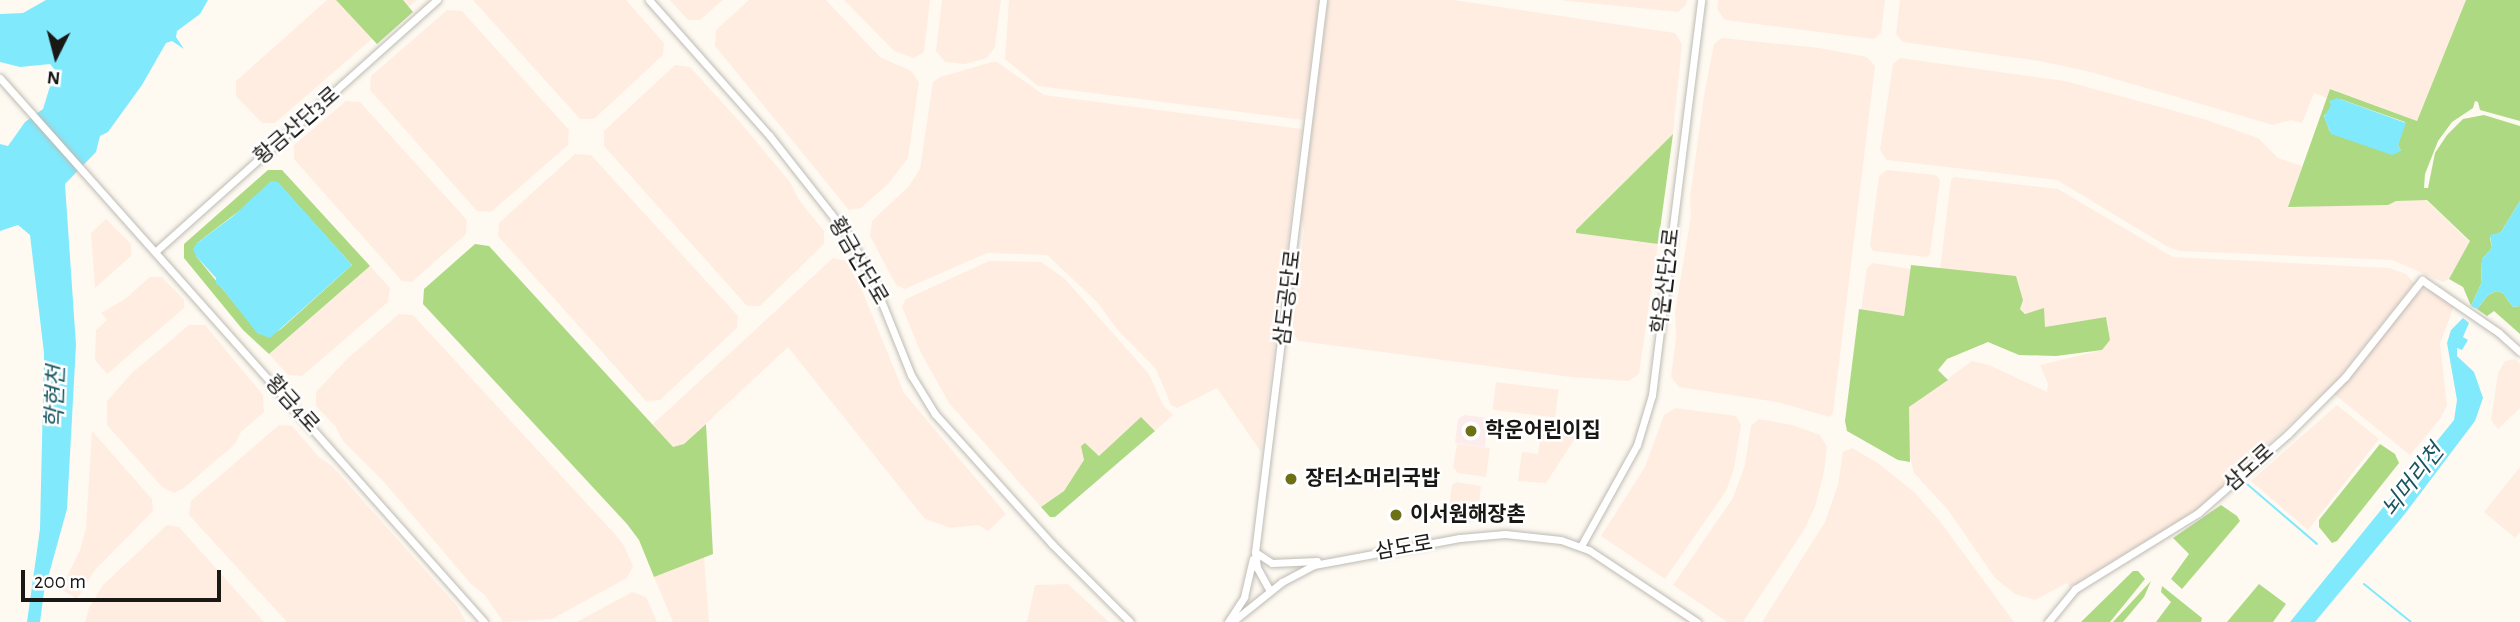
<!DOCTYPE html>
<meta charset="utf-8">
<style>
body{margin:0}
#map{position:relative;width:2520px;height:622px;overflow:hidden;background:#fefaf2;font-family:"Alegreya Sans","Noto Sans KR",sans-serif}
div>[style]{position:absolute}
.industrial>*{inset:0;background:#ffede2;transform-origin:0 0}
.education>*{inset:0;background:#fdecec}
.green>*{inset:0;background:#acd982}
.water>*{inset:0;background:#81e9fc}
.stream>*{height:2px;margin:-1px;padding:0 1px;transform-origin:1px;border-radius:1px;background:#81e9fc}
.roads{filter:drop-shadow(0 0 2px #bebbb3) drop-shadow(0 0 2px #bebbb3)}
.minor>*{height:7px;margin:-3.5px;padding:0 3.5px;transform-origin:3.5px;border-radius:3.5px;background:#fff}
.dots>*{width:19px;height:19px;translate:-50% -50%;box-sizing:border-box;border:4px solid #fff;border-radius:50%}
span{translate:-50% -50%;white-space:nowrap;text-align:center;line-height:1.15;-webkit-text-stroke:5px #fff;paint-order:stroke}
.street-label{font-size:21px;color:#191815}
.poi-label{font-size:21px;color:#191815;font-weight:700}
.left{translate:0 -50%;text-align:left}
.water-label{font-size:23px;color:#19555f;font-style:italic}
.north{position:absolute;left:21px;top:21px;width:70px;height:70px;-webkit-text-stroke:5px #fff;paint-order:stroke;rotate:186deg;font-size:19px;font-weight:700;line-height:28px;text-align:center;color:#191815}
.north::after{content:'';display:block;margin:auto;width:24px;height:32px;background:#191815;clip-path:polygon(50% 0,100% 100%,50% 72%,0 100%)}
.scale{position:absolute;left:21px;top:570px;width:200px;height:32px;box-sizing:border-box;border:4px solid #191815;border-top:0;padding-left:9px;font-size:21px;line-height:24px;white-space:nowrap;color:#191815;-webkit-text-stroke:5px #fff;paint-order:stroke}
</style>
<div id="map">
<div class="industrial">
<i style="clip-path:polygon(327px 0,417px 0,275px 123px,262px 123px,236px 96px,236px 81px)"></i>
<i style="clip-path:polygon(473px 0,626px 0,664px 43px,663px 55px,594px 119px,580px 119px)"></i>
<i style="clip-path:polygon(670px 0,723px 0,700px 20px,688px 20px)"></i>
<i style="clip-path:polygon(749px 0,826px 0,880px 57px,911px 71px,919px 82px,908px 158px,889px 183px,861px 208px,849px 210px,715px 46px,716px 30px)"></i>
<i style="clip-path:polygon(844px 0,930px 0,924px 52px,914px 58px,894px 51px)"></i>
<i style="clip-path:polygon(942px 0,1001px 0,995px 47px,987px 58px,965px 64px,945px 62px,936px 51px)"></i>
<i style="clip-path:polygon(1009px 0,1319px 0,1303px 120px,1038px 86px,1005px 59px)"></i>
<i style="clip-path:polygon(1328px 0,1454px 0,1675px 33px,1682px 44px,1673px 134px,1576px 230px,1576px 233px,1658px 244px,1639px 374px,1629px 381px,1571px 377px,1299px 341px,1292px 333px,1304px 230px,1301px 216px)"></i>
<i style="clip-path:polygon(1559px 0,1687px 0,1686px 5px,1678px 12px)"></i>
<i style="clip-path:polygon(1718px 0,1885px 0,1881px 33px,1874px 39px,1725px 20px,1717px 9px)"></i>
<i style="clip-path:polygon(1900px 0,2466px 0,2417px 121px,2331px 89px,2327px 98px,2314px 93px,2302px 123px,2291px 120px,2273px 125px,2091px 72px,2039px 61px,1903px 42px,1896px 34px)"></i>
<i style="clip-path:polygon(447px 10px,462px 11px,569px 130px,568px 145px,491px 212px,477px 211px,370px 90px,371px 76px)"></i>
<i style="clip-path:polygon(1722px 38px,1820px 48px,1867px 57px,1875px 66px,1833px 413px,1830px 417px,1777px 402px,1679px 387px,1671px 377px,1676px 337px,1675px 313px,1691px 216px,1690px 197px,1704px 96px,1714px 44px)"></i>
<i style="clip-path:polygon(1900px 58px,2065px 81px,2204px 119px,2258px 138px,2278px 158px,2302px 166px,2289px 208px,2425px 199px,2471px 243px,2449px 279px,2443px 282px,2392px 260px,2179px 251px,2168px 247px,2057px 180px,1887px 160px,1880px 150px,1893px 64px)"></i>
<i style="clip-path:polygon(992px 62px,997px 62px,1044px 95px,1302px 129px,1261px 452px,1217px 388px,1177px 408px,1171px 405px,1156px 369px,1116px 328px,1097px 302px,1047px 255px,987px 253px,905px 289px,896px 285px,870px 236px,872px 221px,909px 186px,920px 169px,933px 82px,940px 77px)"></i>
<i style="clip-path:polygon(675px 65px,690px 67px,740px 122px,790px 182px,799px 200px,824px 231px,824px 244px,760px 306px,747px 306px,604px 146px,604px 131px)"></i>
<i style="clip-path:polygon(346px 101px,360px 102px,467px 220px,466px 234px,412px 282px,402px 281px,294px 159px,294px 145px)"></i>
<i style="clip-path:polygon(575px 154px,591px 155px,738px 316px,737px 328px,660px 400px,646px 401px,498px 236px,499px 223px)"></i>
<i style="clip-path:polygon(1887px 170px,1936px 175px,1940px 180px,1930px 254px,1927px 257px,1873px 251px,1870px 245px,1879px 176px)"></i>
<i style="clip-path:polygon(1954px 177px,2058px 189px,2173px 257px,2389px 268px,2406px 274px,2414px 283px,2336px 381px,2200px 508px,2070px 587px,2067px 583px,2035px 600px,2015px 594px,1995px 578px,1948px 510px,1914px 473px,1909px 453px,1909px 407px,1972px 361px,1989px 365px,2047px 392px,2048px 384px,2040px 365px,2102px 350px,2110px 340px,2106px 317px,2044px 327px,2020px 309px,2023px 300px,2016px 276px,1940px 269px,1951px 180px)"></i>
<i style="clip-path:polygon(106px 219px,131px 244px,131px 256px,95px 288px,91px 233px)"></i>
<i style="clip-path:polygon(833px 258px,847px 261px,859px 283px,904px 393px,1006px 514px,988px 531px,978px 525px,951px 528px,925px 519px,788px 347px,684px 444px,673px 447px,652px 425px)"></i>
<i style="clip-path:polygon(989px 261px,1041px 262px,1065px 279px,1149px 374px,1163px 405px,1173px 415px,1155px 431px,1140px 418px,1099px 456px,1085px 443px,1084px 460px,1064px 491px,1041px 507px,949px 403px,921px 353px,902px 307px,906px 299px)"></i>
<i style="clip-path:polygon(1873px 263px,1911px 269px,1904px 316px,1861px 310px,1867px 268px)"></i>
<i style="clip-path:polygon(370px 266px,390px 288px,388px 302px,302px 376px,288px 375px,269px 354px)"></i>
<i style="clip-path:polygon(150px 277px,162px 277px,184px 300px,184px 308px,107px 374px,95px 360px,96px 330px,107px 320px,101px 313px,125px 299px)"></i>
<i style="clip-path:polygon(2425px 289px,2432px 290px,2454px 306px,2440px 344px,2447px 405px,2440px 419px,2410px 455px,2334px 394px,2416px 294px)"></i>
<i style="clip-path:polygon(399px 314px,413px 315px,613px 532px,623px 544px,633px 566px,627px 578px,552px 619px,503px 622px,485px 595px,471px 584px,384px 482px,343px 441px,336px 427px,316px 406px,316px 392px,348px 358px)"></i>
<i style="clip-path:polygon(189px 325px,205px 325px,263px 395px,264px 412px,241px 432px,235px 444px,184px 488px,174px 493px,162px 487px,107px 425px,107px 401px,133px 372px)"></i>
<i style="clip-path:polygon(2515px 359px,2520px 364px,2520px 408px,2498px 429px,2491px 420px,2498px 373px,2505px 361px)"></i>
<i style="left:1496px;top:382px;width:63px;height:28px;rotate:7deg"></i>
<i style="clip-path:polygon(2337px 405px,2379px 439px,2308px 530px,2251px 481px)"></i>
<i style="clip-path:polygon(1675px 408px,1736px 416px,1741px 425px,1734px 469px,1726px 491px,1665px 579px,1601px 536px,1645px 467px,1664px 415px)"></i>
<i style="clip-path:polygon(1759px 419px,1792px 425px,1820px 435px,1827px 447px,1824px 472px,1815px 507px,1804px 530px,1743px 622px,1727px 622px,1673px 585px,1733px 498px,1745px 465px,1751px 426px)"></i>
<i style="clip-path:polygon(279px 425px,292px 426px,319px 457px,332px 466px,457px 606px,466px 622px,287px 622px,189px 515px,191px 501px)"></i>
<i style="clip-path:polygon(1542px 425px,1576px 430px,1578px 434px,1546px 483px,1518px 481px,1522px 452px,1538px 454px)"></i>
<i style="clip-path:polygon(92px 431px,152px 499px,153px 511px,94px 571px,77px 599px,61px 589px,80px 550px,86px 528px)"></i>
<i style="clip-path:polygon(1457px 444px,1490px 448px,1486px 477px,1458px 473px,1453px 467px)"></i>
<i style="clip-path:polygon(1852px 448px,1878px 463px,1914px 492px,1939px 520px,2014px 622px,1762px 622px,1825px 522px,1838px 485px,1843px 452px)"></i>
<i style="clip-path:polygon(2520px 467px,2520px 532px,2515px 538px,2484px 512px)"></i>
<i style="clip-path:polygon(1457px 482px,1481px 486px,1477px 521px,1457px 524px,1448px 513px,1452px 485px)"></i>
<i style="clip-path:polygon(167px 525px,179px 527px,264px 622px,85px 622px,89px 608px,103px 585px)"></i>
<i style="clip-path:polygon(704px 557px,709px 622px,673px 622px,654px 577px)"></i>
<i style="clip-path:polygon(1068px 584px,1109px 622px,1027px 622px,1035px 585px)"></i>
<i style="clip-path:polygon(632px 592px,646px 597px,657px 622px,577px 622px)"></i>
</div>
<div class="education">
<i style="clip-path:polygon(1464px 415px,1488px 418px,1485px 447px,1455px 443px,1458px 419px)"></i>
</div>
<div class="green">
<i style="clip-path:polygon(336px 0,403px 0,413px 12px,377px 44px)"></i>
<i style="clip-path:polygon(evenodd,2466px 0,2520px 0,2520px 121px,2480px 110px,2478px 102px,2475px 101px,2473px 108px,2452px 122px,2438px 141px,2425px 174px,2424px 188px,2428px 188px,2435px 153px,2447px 135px,2463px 119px,2484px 115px,2520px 126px,2520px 201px,2501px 232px,2490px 238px,2492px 248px,2482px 259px,2481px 284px,2471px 306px,2463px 287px,2449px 279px,2470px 241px,2427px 200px,2396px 201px,2388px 205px,2288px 207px,2330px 89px,2417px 121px,2466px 0,2340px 99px,2405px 122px,2398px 145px,2401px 151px,2330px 132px,2324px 116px,2340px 99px)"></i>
<i style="clip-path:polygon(1673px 134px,1658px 244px,1576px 233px,1576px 230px)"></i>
<i style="clip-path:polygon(evenodd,268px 170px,282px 170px,370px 266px,269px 354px,243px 330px,184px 258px,184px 244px,268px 170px,277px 182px,352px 265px,281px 329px,268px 337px,264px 333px,259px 334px,196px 256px,197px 243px,277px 182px)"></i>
<i style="clip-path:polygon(475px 244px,489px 246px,673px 447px,684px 444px,706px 424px,713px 554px,654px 577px,639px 540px,627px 524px,423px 304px,424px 289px)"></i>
<i style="clip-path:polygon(1911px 265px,2016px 276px,2023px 300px,2020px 309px,2025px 314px,2044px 308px,2045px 327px,2106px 317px,2110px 340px,2102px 350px,2056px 356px,2019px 355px,1988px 342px,1947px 359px,1938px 370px,1948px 380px,1909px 407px,1910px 462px,1898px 460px,1847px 431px,1845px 421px,1859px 309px,1904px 316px)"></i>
<i style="clip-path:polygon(2496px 291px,2503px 293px,2513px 307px,2520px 306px,2520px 334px,2494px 311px,2487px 316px,2477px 309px,2488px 295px)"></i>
<i style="clip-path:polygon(1141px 417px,1155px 431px,1055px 517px,1050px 517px,1041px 507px,1064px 491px,1084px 460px,1081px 446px,1085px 443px,1099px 456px)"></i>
<i style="clip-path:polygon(2380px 444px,2395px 454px,2399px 463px,2337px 541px,2332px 543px,2319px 527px,2319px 520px)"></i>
<i style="clip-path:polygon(2221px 505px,2237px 516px,2240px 521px,2182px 589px,2171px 579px,2189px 554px,2173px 538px)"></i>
<i style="clip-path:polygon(2133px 571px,2138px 571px,2145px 579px,2110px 622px,2081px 622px)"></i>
<i style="clip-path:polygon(2151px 581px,2144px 597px,2123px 622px,2113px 622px)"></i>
<i style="clip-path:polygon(2259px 584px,2286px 604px,2273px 622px,2227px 622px)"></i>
<i style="clip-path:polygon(2162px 586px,2202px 618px,2201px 622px,2156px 622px,2171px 602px,2161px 592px)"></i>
</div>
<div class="water">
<i style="clip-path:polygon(46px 0,208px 0,200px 14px,177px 31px,176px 37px,184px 49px,172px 41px,166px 43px,142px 85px,108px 132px,100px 136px,96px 152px,65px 184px,76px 345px,67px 509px,44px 592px,40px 622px,27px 622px,40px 529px,44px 353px,30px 235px,18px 225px,0 231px,0 144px,8px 146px,25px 122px,43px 109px,55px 70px,50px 64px,20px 67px,0 62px,0 14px,23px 13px)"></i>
<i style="clip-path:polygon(2337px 98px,2406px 123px,2398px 145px,2401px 151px,2392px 155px,2331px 134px,2324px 117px,2331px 105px,2329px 101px)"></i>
<i style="clip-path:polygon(271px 181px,278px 182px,352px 265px,270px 338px,257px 333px,221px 287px,216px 284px,216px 278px,196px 256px,193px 249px,197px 243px,232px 217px)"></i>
<i style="clip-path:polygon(2520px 201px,2520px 306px,2513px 307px,2503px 293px,2496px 291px,2488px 295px,2477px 309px,2471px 306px,2481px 284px,2482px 259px,2492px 248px,2490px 235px,2501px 232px)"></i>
<i style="clip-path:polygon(2463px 318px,2469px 323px,2463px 337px,2468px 340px,2462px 350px,2457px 348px,2457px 356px,2474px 372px,2483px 398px,2475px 421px,2404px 515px,2315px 622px,2290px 622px,2454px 420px,2457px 400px,2447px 343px,2451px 330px)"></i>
</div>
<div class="stream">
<i style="left:2247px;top:484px;width:92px;rotate:40.6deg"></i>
<i style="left:2364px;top:584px;width:60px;rotate:39deg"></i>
</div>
<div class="roads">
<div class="minor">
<i style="left:649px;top:0;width:181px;rotate:48.4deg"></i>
<i style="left:769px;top:135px;width:126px;rotate:51.8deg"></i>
<i style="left:847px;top:234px;width:51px;rotate:60.4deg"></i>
<i style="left:872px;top:278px;width:105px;rotate:68.1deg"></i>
<i style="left:911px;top:375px;width:46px;rotate:58.4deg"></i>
<i style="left:935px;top:414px;width:175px;rotate:48deg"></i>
<i style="left:1052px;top:544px;width:110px;rotate:45deg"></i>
<i style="left:0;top:78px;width:728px;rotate:48.34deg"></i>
<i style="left:156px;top:251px;width:377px;rotate:-41.8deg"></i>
<i style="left:1581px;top:546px;width:115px;rotate:-61deg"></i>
<i style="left:1637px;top:445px;width:52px;rotate:-73.3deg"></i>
<i style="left:1652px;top:395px;width:398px;rotate:-82.9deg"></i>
<i style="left:1255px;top:552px;width:20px;rotate:33deg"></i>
<i style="left:1272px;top:563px;width:45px;rotate:-2.5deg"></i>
<i style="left:1270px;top:591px;width:26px;rotate:-119deg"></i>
<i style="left:1257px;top:568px;width:16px;rotate:-97deg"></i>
<i style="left:1255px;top:552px;width:556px;rotate:-82.98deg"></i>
<i style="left:1228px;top:622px;width:30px;rotate:-57deg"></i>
<i style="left:1244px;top:597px;width:39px;rotate:-77deg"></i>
<i style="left:1232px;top:622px;width:64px;rotate:-38.7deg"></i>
<i style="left:1282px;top:582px;width:36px;rotate:-28deg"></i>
<i style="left:1314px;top:565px;width:148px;rotate:-10.5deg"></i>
<i style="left:1460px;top:538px;width:45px;rotate:-5.1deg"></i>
<i style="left:1505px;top:534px;width:56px;rotate:6.1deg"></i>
<i style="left:1561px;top:540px;width:30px;rotate:20deg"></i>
<i style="left:1589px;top:550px;width:130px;rotate:33.7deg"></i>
<i style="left:2048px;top:622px;width:43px;rotate:-50.7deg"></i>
<i style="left:2075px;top:589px;width:145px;rotate:-31.7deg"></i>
<i style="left:2198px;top:513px;width:120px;rotate:-41.3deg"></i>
<i style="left:2288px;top:434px;width:81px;rotate:-45deg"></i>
<i style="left:2345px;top:377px;width:124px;rotate:-51.6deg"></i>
<i style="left:2422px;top:280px;width:93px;rotate:34.5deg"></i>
<i style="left:2499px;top:333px;width:28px;rotate:42deg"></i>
</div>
</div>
<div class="dots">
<i style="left:1471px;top:431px;background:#6d7015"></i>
<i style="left:1291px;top:479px;background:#6d7015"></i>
<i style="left:1396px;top:515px;background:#6d7015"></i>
</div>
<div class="street-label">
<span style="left:297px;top:126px;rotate:-41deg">황금산단3로</span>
<span style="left:858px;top:261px;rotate:60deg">황금산단로</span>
<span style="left:1666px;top:281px;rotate:-83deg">학운산단2로</span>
<span style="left:1288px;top:298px;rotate:-83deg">삼도공단로</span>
<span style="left:292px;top:404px;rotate:48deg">황금4로</span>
<span style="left:2249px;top:468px;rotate:-42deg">삼도로</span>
<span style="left:1404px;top:548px;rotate:-10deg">삼도로</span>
</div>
<div class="poi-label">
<span class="left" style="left:1485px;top:431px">학운어린이집</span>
<span class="left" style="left:1305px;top:479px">장터소머리국밥</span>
<span class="left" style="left:1410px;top:515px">이서원해장촌</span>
</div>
<div class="water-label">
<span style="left:57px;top:397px;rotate:-88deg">학현천</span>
<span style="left:2414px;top:481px;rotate:-52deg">뇌머리천</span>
</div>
<div class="north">N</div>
<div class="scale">200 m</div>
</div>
